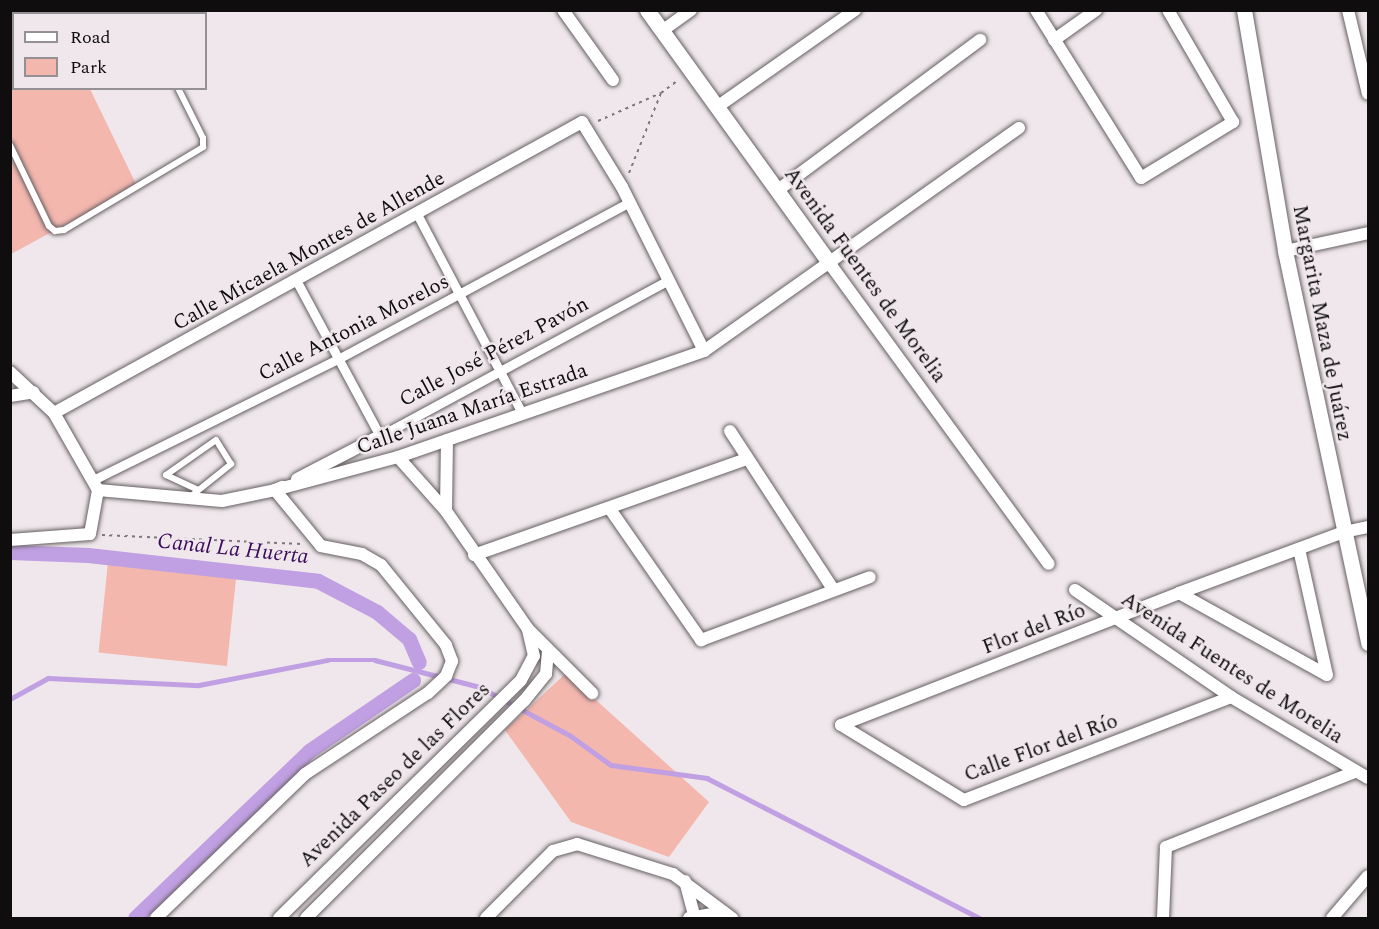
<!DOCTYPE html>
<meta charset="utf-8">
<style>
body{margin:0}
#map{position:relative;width:1379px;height:929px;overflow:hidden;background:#efe7eb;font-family:Spectral,serif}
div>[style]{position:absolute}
.green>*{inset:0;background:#f3b7ae;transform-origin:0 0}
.stream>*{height:4.5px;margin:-2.25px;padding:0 2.25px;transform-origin:2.25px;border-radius:2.25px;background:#c0a0e2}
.canal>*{height:15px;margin:-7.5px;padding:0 7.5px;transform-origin:7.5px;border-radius:7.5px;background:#c0a0e2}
.path>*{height:2px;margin-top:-1px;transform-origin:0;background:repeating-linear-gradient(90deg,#7b7678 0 3px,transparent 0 7.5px)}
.roads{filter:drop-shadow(0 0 2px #665f62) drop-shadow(0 0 2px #665f62)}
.service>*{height:6px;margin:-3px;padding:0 3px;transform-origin:3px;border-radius:3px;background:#fff}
.pedestrian>*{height:9px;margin:-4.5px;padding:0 4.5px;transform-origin:4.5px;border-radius:4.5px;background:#fff}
.minor>*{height:12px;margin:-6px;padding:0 6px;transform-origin:6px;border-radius:6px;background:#fff}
.tertiary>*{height:15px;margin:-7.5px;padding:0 7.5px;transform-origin:7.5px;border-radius:7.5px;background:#fff}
span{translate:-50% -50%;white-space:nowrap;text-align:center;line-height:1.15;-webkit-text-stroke:5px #efe7eb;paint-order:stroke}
.street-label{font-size:21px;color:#0f0d0e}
.water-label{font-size:22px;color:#3b0b5b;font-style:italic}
.frame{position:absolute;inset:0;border:12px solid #0f0d0e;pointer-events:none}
.legend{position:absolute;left:12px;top:12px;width:195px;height:78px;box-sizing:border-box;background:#efe7eb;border:2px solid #959093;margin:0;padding:8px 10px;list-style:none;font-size:18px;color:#0f0d0e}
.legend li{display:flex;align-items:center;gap:12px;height:30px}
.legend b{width:30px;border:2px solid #959093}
</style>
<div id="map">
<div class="green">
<i style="clip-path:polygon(11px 11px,53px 13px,14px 14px,14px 88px,90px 89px,137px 186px,11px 254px)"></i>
<i style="left:109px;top:553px;width:129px;height:100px;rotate:6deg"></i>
<i style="clip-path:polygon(566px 673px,709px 802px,669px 857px,571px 822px,505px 730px)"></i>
</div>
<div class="stream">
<i style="left:10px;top:699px;width:43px;rotate:-28.9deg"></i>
<i style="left:48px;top:678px;width:151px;rotate:2.7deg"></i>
<i style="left:199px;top:685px;width:131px;rotate:-11deg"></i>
<i style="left:328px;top:660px;width:47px"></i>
<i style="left:375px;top:660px;width:108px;rotate:14.4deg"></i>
<i style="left:480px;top:687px;width:103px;rotate:28.3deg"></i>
<i style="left:571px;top:736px;width:49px;rotate:35.9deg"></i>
<i style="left:611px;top:765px;width:97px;rotate:7.7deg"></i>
<i style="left:707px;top:778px;width:306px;rotate:27.2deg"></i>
</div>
<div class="canal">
<i style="left:10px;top:552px;width:78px;rotate:2.2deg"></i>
<i style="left:88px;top:555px;width:231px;rotate:6.4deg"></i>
<i style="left:318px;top:581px;width:67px;rotate:27.7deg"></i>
<i style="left:377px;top:612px;width:42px;rotate:40.2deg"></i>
<i style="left:409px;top:639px;width:25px;rotate:67deg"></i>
<i style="left:135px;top:918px;width:241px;rotate:-43.8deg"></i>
<i style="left:309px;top:751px;width:126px;rotate:-34.3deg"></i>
</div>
<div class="path">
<i style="left:598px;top:121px;width:69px;rotate:-24deg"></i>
<i style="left:661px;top:93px;width:21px;rotate:-37deg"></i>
<i style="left:629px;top:173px;width:86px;rotate:-68.2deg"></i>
<i style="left:102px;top:535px;width:201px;rotate:2.6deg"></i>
</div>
<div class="roads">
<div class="service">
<i style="left:139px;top:10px;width:4px;rotate:76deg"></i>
<i style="left:10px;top:145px;width:90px;rotate:64.3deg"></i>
<i style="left:49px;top:226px;width:8px;rotate:40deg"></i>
<i style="left:55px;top:231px;width:9px;rotate:-6deg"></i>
<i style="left:64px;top:230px;width:162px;rotate:-30.8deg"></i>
<i style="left:203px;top:147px;width:9px;rotate:-90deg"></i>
<i style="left:203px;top:138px;width:56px;rotate:-116.6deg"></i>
<i style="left:190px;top:497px;width:53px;rotate:-38.8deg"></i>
<i style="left:231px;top:464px;width:28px;rotate:-122deg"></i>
<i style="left:216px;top:440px;width:61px;rotate:145deg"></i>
<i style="left:166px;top:475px;width:35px;rotate:25deg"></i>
</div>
<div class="pedestrian">
<i style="left:417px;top:214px;width:225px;rotate:62.2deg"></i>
<i style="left:296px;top:280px;width:177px;rotate:61.7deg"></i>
<i style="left:380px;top:436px;width:326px;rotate:-28.4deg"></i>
<i style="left:93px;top:480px;width:273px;rotate:-26.3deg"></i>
<i style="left:338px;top:359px;width:331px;rotate:-28.3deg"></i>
</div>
<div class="minor">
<i style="left:563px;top:10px;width:86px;rotate:54.5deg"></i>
<i style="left:1036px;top:10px;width:198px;rotate:58deg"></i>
<i style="left:1141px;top:178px;width:108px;rotate:-31.3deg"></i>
<i style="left:1233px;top:122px;width:129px;rotate:-120.1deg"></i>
<i style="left:1348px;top:10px;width:86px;rotate:76.6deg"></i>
<i style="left:662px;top:31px;width:36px;rotate:-36deg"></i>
<i style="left:1054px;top:40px;width:52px;rotate:-35.5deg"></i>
<i style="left:717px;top:107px;width:169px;rotate:-35.1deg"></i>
<i style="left:778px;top:190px;width:252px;rotate:-36.6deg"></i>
<i style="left:1285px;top:251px;width:85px;rotate:-12.2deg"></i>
<i style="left:830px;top:264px;width:371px;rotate:53.9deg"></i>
<i style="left:10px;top:372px;width:60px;rotate:43deg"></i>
<i style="left:54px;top:413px;width:89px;rotate:60.3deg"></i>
<i style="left:10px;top:396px;width:24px;rotate:-9deg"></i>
<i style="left:54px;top:413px;width:603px;rotate:-28.86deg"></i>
<i style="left:582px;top:122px;width:76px;rotate:58.4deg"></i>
<i style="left:622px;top:187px;width:183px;rotate:63.4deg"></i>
<i style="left:730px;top:431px;width:189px;rotate:56.9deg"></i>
<i style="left:398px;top:457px;width:72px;rotate:48.4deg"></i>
<i style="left:446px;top:511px;width:144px;rotate:55.2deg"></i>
<i style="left:528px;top:629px;width:91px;rotate:45deg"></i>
<i style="left:297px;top:479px;width:93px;rotate:-27.4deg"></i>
<i style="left:98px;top:490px;width:124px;rotate:5.1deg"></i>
<i style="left:222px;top:501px;width:54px;rotate:-11.7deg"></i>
<i style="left:275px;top:490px;width:127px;rotate:-15deg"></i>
<i style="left:398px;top:457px;width:324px;rotate:-19.1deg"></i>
<i style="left:704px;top:351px;width:386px;rotate:-35.3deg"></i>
<i style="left:610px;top:509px;width:160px;rotate:55.2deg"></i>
<i style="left:701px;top:640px;width:180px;rotate:-20.4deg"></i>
<i style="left:446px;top:511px;width:71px;rotate:-89.2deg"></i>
<i style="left:10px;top:540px;width:80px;rotate:-4.3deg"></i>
<i style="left:90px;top:534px;width:45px;rotate:-79.7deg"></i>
<i style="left:1299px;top:549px;width:129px;rotate:77.5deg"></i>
<i style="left:474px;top:555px;width:289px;rotate:-19.4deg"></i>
<i style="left:1075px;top:590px;width:189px;rotate:34.4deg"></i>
<i style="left:1231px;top:697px;width:159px;rotate:30.6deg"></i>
<i style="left:1179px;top:593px;width:169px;rotate:29deg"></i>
<i style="left:841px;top:725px;width:363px;rotate:-21.3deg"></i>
<i style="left:1179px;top:593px;width:176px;rotate:-20.3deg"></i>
<i style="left:1344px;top:532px;width:25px;rotate:-12deg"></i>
<i style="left:841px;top:725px;width:144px;rotate:31.4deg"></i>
<i style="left:964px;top:800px;width:286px;rotate:-21.1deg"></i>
<i style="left:685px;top:881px;width:35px;rotate:75deg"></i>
<i style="left:156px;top:918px;width:207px;rotate:-44deg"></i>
<i style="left:305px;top:774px;width:147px;rotate:-33.4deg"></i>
<i style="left:428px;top:693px;width:25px;rotate:-43deg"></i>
<i style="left:446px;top:676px;width:16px;rotate:-68deg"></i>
<i style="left:452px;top:661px;width:17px;rotate:-111deg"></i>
<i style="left:446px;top:645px;width:103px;rotate:-129.1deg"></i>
<i style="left:381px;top:565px;width:22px;rotate:-150deg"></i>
<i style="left:362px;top:554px;width:42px;rotate:-169deg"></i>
<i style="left:321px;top:546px;width:72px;rotate:-129.4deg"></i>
<i style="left:275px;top:490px;width:8px;rotate:-23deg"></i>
<i style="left:279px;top:918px;width:339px;rotate:-44.5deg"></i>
<i style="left:521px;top:680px;width:27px;rotate:-62deg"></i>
<i style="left:534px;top:656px;width:28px;rotate:-103deg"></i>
<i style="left:306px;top:918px;width:308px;rotate:-44.9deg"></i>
<i style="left:524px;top:701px;width:35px;rotate:-51deg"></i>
<i style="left:546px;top:674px;width:22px;rotate:-85deg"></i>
<i style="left:486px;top:918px;width:95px;rotate:-45deg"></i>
<i style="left:553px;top:851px;width:25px;rotate:-16deg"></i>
<i style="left:577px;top:844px;width:101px;rotate:17.4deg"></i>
<i style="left:673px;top:874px;width:74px;rotate:36.7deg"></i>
<i style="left:689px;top:918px;width:35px;rotate:-10deg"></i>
<i style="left:1163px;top:918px;width:71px;rotate:-87.6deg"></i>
<i style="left:1166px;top:847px;width:202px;rotate:-21.7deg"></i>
<i style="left:1332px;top:918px;width:55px;rotate:-49.4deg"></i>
</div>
<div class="tertiary">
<i style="left:647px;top:10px;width:313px;rotate:54.2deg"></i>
<i style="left:1244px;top:10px;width:244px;rotate:80.3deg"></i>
<i style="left:1285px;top:251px;width:401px;rotate:78deg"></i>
</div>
</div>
<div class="street-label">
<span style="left:309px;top:251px;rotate:-29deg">Calle Micaela Montes de Allende</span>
<span style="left:865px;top:275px;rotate:54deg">Avenida Fuentes de Morelia</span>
<span style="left:1322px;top:323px;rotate:79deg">Margarita Maza de Juárez</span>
<span style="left:354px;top:328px;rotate:-27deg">Calle Antonia Morelos</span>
<span style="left:494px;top:352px;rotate:-28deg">Calle José Pérez Pavón</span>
<span style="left:472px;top:409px;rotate:-19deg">Calle Juana María Estrada</span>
<span style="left:1034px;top:629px;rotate:-21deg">Flor del Río</span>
<span style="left:1232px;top:668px;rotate:33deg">Avenida Fuentes de Morelia</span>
<span style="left:1041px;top:748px;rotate:-20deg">Calle Flor del Río</span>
<span style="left:395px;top:775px;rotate:-44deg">Avenida Paseo de las Flores</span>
</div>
<div class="water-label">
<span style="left:233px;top:549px;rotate:6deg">Canal La Huerta</span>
</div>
<div class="frame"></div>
<ul class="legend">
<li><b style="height:8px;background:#fff"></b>Road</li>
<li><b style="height:16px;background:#f3b7ae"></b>Park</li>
</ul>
</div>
